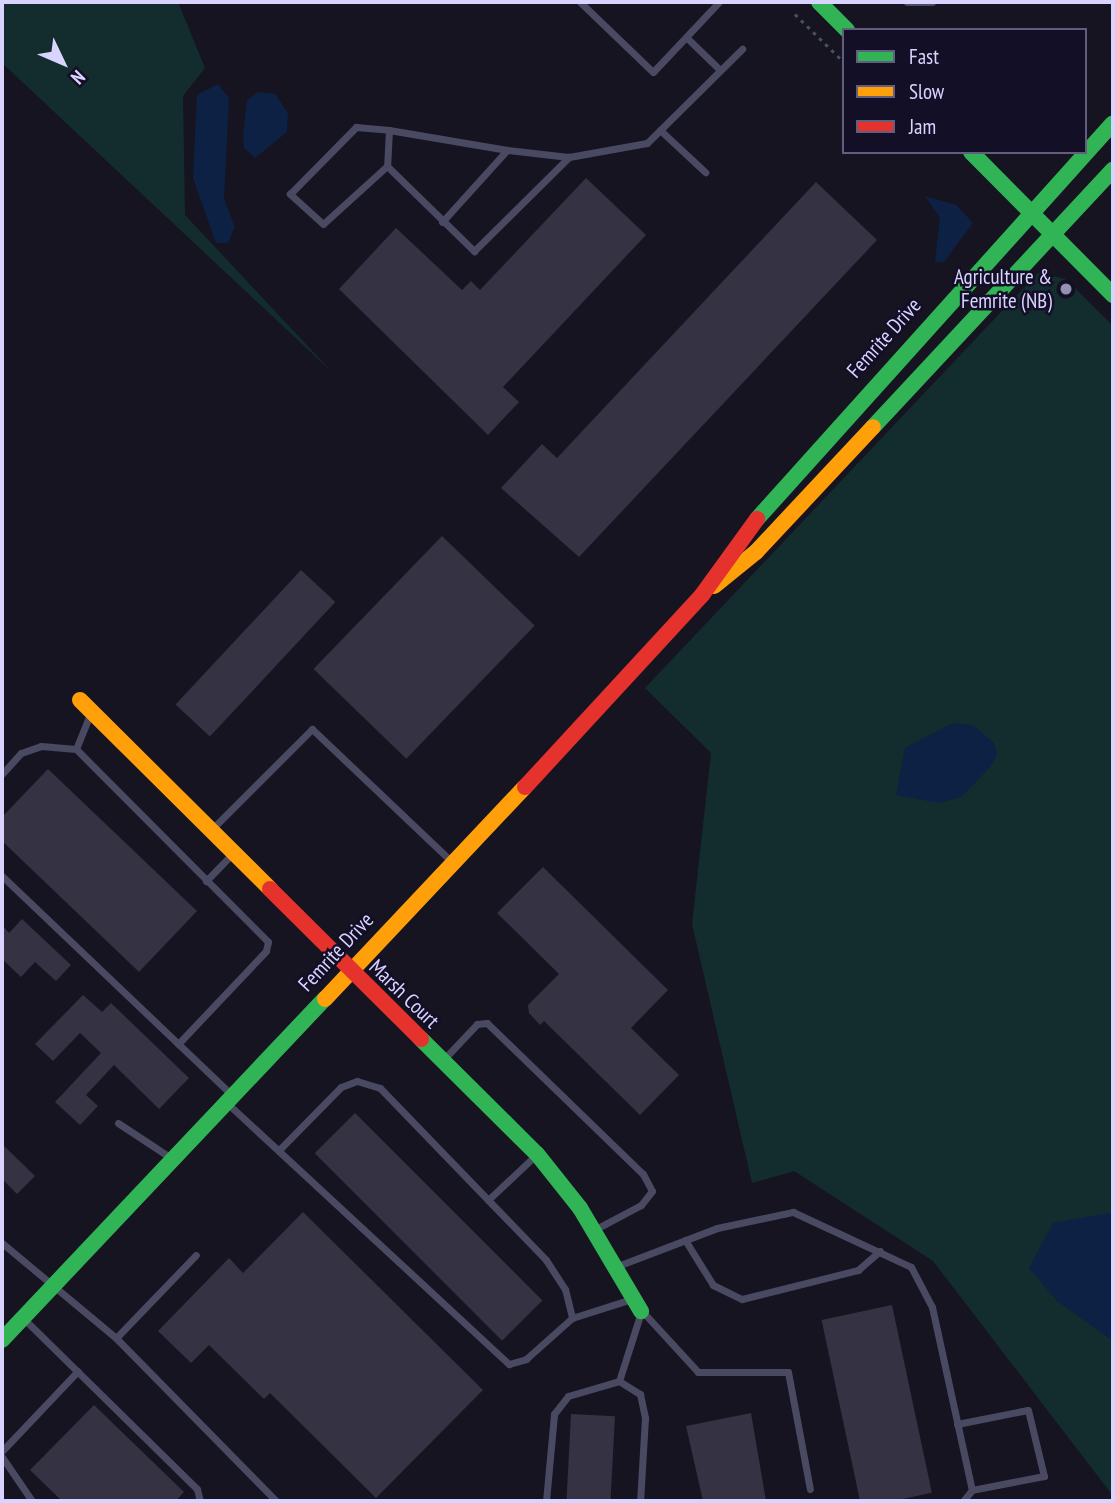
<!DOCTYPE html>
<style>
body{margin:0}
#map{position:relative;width:1115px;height:1503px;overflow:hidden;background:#161421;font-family:"PT Sans Narrow",sans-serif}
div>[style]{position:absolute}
.green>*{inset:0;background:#132c2d}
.water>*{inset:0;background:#0d2144}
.building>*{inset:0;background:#343243;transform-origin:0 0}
.path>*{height:2.5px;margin-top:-1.25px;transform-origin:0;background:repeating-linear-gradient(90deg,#44505f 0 3.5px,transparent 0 8.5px)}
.lane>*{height:7px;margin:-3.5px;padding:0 3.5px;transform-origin:3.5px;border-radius:3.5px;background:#4a4962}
.fast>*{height:16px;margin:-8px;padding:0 8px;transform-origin:8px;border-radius:8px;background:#30b455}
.slow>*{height:16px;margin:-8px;padding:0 8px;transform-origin:8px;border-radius:8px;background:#ff9f0a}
.jam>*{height:16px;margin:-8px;padding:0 8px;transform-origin:8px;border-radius:8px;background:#e5322d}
.dots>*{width:19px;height:19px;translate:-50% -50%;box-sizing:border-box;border:4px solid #130f26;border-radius:50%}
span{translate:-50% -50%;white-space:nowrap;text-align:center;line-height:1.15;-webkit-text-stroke:5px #130f26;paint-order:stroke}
.poi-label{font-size:21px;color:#d9d4ff}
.right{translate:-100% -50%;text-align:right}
.street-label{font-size:21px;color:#d9d4ff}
.frame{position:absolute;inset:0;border:4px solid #d9d4ff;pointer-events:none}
.legend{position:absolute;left:842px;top:28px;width:245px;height:126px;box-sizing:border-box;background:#130f26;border:2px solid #625e7d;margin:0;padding:9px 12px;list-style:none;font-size:21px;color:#d9d4ff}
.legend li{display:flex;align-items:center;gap:14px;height:35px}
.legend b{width:35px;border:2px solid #625e7d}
.north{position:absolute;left:28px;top:28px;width:70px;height:70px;-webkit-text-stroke:5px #130f26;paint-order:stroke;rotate:134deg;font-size:19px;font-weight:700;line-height:28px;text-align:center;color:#d9d4ff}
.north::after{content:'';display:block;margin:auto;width:24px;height:32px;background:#d9d4ff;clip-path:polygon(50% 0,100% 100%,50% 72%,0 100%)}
</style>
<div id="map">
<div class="green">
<i style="clip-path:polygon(2px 2px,178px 2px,205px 68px,183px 96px,185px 215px,333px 373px,2px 63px)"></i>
<i style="clip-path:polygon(1038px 273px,1066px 279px,1113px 326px,1113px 1496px,933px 1261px,794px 1171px,752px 1183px,692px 924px,711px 753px,645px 688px)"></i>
</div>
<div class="water">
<i style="clip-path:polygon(218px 84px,229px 98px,224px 199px,235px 227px,228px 243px,216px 243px,193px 178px,197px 95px)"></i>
<i style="clip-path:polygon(257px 92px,275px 94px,288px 113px,287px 132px,255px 158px,244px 148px,243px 134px,247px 101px)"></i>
<i style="clip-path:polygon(925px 196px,956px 205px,973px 223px,944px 262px,935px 262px,940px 218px)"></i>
<i style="clip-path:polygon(953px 723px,974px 726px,994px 743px,997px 755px,990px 767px,961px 797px,939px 803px,896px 795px,905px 748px)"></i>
<i style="clip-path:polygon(1113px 1212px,1113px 1341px,1057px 1301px,1029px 1268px,1053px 1223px)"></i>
</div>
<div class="building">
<i style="clip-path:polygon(586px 178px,646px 235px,503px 387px,519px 402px,488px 435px,339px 289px,396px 228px,462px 290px,471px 281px,480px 290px)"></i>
<i style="clip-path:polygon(816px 182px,877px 240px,579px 557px,501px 488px,542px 444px,557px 458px)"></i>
<i style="left:442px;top:536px;width:129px;height:185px;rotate:44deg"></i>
<i style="left:301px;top:570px;width:47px;height:184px;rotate:43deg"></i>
<i style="clip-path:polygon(48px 769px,197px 911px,139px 972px,2px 841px,2px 817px)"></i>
<i style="clip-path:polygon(543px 867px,668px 990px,631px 1028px,679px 1075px,640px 1115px,544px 1021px,540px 1025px,529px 1013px,528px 1005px,559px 974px,497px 913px)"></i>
<i style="clip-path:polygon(22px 919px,71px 965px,56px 981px,35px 962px,21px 977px,2px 959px,2px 925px,9px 933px)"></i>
<i style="clip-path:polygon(83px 995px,102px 1012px,111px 1003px,189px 1078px,159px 1109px,114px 1065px,86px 1095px,98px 1106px,80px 1125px,55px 1102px,101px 1053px,80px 1033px,53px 1061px,35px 1044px)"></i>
<i style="left:355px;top:1113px;width:265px;height:57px;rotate:45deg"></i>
<i style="clip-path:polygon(2px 1144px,35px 1176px,17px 1194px,2px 1179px)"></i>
<i style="clip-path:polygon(303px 1212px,483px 1390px,376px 1498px,270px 1393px,264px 1399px,209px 1345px,191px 1363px,158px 1331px,229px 1258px,243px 1273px)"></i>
<i style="left:892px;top:1305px;width:192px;height:72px;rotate:78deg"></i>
<i style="clip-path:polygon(94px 1405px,184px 1492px,176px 1501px,62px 1501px,30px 1470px)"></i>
<i style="clip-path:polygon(751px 1413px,766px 1501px,703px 1501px,686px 1426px)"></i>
<i style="left:571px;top:1414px;width:44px;height:87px;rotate:3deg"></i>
</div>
<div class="path">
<i style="left:795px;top:14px;width:69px;rotate:44.4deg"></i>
</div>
<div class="lane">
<i style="left:580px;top:2px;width:101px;rotate:43.8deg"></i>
<i style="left:653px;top:72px;width:96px;rotate:-46.7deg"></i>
<i style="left:907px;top:2px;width:25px"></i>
<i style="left:687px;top:38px;width:46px;rotate:44.1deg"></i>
<i style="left:389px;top:130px;width:36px;rotate:93deg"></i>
<i style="left:387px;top:166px;width:86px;rotate:137.8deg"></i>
<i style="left:323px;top:224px;width:45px;rotate:-137.7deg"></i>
<i style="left:290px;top:194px;width:94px;rotate:-45.4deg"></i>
<i style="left:356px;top:127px;width:33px;rotate:5deg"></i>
<i style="left:389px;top:130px;width:120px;rotate:9.6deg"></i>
<i style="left:507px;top:150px;width:62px;rotate:6.4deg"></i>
<i style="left:569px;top:157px;width:79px;rotate:-10.2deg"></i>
<i style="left:647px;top:143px;width:134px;rotate:-44.7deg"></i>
<i style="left:660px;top:130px;width:62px;rotate:43deg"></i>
<i style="left:387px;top:166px;width:122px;rotate:44.3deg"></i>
<i style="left:474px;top:251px;width:134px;rotate:-44.7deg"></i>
<i style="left:442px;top:222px;width:97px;rotate:-47.9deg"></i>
<i style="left:76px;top:749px;width:272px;rotate:45.1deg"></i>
<i style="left:268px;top:942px;width:9px;rotate:103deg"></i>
<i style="left:266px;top:951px;width:128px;rotate:133.4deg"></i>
<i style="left:2px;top:774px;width:28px;rotate:-48deg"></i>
<i style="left:21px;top:753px;width:21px;rotate:-19deg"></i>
<i style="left:41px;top:746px;width:35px;rotate:5deg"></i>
<i style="left:76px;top:749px;width:38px;rotate:-68deg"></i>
<i style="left:211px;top:830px;width:143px;rotate:-45deg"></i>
<i style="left:312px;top:729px;width:192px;rotate:43.5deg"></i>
<i style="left:2px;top:876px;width:316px;rotate:43.6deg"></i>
<i style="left:206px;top:881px;width:37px;rotate:-46deg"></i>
<i style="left:444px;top:1059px;width:48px;rotate:-46.7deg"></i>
<i style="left:477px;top:1024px;width:10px;rotate:-6deg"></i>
<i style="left:487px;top:1023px;width:217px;rotate:44.1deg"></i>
<i style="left:643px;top:1174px;width:19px;rotate:62deg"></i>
<i style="left:652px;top:1191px;width:18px;rotate:128deg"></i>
<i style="left:641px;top:1205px;width:53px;rotate:152deg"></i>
<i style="left:228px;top:1104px;width:383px;rotate:42.8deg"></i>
<i style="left:509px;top:1364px;width:18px;rotate:-16deg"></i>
<i style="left:526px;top:1359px;width:62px;rotate:-41.7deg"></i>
<i style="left:572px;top:1318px;width:63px;rotate:-17.6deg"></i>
<i style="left:118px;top:1123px;width:64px;rotate:33.4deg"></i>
<i style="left:279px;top:1150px;width:88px;rotate:-45.5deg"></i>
<i style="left:341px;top:1087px;width:17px;rotate:-21deg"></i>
<i style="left:357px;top:1081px;width:24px;rotate:17deg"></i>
<i style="left:380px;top:1088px;width:239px;rotate:46deg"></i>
<i style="left:546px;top:1260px;width:35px;rotate:57deg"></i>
<i style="left:565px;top:1289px;width:30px;rotate:76deg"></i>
<i style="left:488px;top:1200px;width:66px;rotate:-43.2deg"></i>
<i style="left:685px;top:1240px;width:53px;rotate:58.1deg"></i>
<i style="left:713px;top:1285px;width:32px;rotate:26deg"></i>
<i style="left:742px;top:1299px;width:120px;rotate:-14deg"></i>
<i style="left:858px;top:1270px;width:29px;rotate:-41deg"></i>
<i style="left:2px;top:1243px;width:148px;rotate:39.8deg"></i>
<i style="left:116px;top:1338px;width:228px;rotate:45.5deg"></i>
<i style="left:615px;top:1267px;width:109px;rotate:-20.9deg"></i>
<i style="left:717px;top:1228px;width:78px;rotate:-11.9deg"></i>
<i style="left:793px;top:1212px;width:130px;rotate:25deg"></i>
<i style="left:911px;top:1267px;width:45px;rotate:62.3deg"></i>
<i style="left:932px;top:1307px;width:187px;rotate:77.7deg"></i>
<i style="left:972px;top:1490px;width:14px;rotate:129deg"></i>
<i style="left:642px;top:1311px;width:83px;rotate:47.4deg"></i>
<i style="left:698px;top:1372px;width:90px"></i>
<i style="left:788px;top:1372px;width:119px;rotate:79.4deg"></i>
<i style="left:23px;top:1318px;width:244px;rotate:44.5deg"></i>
<i style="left:197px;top:1489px;width:12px;rotate:76deg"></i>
<i style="left:116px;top:1338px;width:115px;rotate:-46.1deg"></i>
<i style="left:619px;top:1381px;width:72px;rotate:-72.3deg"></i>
<i style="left:957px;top:1424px;width:72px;rotate:-11.2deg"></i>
<i style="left:1028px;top:1410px;width:68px;rotate:76.4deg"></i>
<i style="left:1044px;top:1476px;width:73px;rotate:169deg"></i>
<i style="left:2px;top:1451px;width:110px;rotate:-46.5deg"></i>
<i style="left:2px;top:1457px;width:53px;rotate:55.7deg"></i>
<i style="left:546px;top:1501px;width:87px;rotate:-84.7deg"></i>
<i style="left:554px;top:1414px;width:23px;rotate:-52deg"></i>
<i style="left:568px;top:1396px;width:53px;rotate:-16.4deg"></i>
<i style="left:619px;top:1381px;width:25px;rotate:32deg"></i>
<i style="left:640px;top:1394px;width:25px;rotate:78deg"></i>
<i style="left:645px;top:1418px;width:83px;rotate:93.4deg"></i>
</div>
<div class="fast">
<i style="left:819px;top:2px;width:40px;rotate:45deg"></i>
<i style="left:971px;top:152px;width:202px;rotate:45.2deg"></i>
<i style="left:873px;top:427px;width:352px;rotate:-47deg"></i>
<i style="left:757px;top:519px;width:532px;rotate:-48.04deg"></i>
<i style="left:421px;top:1039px;width:163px;rotate:44.8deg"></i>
<i style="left:537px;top:1154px;width:69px;rotate:51.5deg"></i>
<i style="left:580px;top:1208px;width:120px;rotate:59.4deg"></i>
<i style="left:2px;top:1340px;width:470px;rotate:-46.6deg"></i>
</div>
<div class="slow">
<i style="left:714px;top:586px;width:54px;rotate:-39deg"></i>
<i style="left:756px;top:552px;width:171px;rotate:-46.9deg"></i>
<i style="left:80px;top:700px;width:268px;rotate:44.8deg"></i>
<i style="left:325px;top:999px;width:291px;rotate:-46.7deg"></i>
</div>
<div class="jam">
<i style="left:525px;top:787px;width:261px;rotate:-47.3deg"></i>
<i style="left:702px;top:595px;width:94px;rotate:-54.1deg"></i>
<i style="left:270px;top:889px;width:213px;rotate:44.8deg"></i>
</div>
<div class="dots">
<i style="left:1066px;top:289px;background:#9591b1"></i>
</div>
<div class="poi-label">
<span class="right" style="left:1052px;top:289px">Agriculture &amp;<br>Femrite (NB)</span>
</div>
<div class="street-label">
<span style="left:884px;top:338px;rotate:-48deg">Femrite Drive</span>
<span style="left:336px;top:952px;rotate:-47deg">Femrite Drive</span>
<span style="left:404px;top:994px;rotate:44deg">Marsh Court</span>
</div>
<div class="frame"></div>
<ul class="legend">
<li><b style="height:9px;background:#30b455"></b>Fast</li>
<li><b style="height:9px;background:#ff9f0a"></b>Slow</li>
<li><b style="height:9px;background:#e5322d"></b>Jam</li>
</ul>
<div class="north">N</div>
</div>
